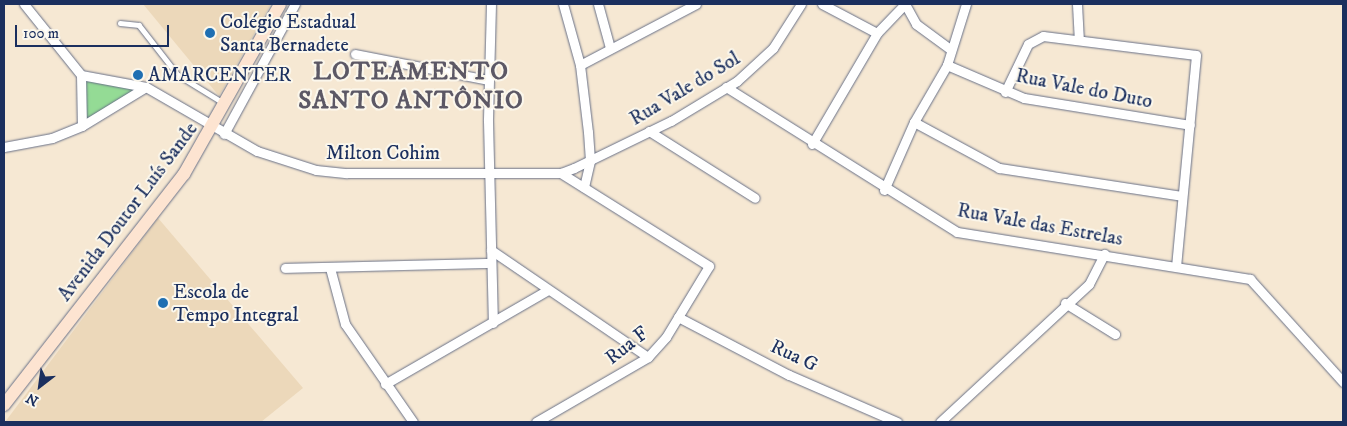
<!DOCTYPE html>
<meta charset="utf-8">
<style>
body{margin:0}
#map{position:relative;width:1347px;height:426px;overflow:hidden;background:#f6e8d3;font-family:"IM FELL DW Pica",serif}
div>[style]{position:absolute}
.built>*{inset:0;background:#ecd8ba}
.green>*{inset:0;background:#94db95}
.roads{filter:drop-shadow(0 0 1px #687087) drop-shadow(0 0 1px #687087)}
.lane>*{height:4.5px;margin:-2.25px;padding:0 2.25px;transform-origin:2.25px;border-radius:2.25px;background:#fff}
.street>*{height:9px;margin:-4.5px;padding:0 4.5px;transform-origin:4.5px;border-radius:4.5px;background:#fff}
.secondary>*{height:12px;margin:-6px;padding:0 6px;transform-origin:6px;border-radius:6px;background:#fde4d1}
.dots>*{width:14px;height:14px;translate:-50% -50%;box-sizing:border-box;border:2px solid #fbf7ec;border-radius:50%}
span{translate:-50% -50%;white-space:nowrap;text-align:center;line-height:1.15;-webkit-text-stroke:4px #fbf7ec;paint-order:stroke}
.poi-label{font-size:20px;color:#1b2f5e}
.left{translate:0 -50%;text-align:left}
.street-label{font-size:20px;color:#1b2f5e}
.district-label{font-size:25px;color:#5c5865;font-weight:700;letter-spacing:1px}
.frame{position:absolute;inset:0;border:5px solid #1b2f5e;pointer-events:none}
.north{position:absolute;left:15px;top:361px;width:50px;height:50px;-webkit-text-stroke:4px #fbf7ec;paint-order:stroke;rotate:210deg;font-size:14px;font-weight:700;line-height:20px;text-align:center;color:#1b2f5e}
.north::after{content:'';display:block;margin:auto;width:18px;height:22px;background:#1b2f5e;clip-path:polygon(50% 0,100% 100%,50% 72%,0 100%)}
.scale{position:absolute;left:15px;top:25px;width:154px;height:22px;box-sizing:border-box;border:2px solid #1b2f5e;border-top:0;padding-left:6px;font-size:15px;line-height:18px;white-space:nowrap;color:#1b2f5e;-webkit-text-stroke:4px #fbf7ec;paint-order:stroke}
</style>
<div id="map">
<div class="built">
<i style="clip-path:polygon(143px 4px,271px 4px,219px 96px)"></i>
<i style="clip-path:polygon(158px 218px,303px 388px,261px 422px,5px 422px)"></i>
</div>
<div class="green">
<i style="clip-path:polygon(81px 76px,146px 87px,82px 125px)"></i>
</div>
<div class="roads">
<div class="lane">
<i style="left:120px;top:23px;width:19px;rotate:6deg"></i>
<i style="left:139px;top:25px;width:63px;rotate:52deg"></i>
<i style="left:178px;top:75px;width:52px;rotate:31.5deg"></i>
</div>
<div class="street">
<i style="left:24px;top:4px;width:91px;rotate:51.2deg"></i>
<i style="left:81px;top:75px;width:66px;rotate:10.5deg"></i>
<i style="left:146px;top:87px;width:128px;rotate:30deg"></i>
<i style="left:257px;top:151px;width:62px;rotate:17.9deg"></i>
<i style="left:316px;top:170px;width:31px;rotate:6deg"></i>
<i style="left:347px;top:173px;width:214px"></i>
<i style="left:561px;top:173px;width:14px;rotate:-21deg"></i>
<i style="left:574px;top:168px;width:108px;rotate:-25.9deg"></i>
<i style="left:671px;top:121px;width:77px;rotate:-31.2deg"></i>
<i style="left:737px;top:81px;width:49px;rotate:-42.5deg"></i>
<i style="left:773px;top:48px;width:52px;rotate:-57.5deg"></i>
<i style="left:491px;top:4px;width:117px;rotate:91.5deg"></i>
<i style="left:488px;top:121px;width:202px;rotate:88.6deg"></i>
<i style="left:563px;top:4px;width:63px;rotate:74.4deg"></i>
<i style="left:580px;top:65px;width:67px;rotate:83.2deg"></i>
<i style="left:588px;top:132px;width:29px;rotate:86deg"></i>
<i style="left:590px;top:161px;width:27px;rotate:103deg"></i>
<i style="left:598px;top:4px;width:46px;rotate:74.7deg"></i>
<i style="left:822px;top:4px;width:62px;rotate:27.8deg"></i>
<i style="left:1077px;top:4px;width:34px;rotate:87deg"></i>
<i style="left:355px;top:54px;width:136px;rotate:11deg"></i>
<i style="left:580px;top:65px;width:131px;rotate:-27.7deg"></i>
<i style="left:947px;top:65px;width:84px;rotate:23.2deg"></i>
<i style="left:1024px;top:98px;width:168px;rotate:9.2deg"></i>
<i style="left:81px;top:75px;width:51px;rotate:88.9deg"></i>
<i style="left:726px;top:87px;width:273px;rotate:32.1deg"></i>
<i style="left:957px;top:232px;width:297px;rotate:9.1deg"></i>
<i style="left:1250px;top:279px;width:139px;rotate:47.9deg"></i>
<i style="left:1005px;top:92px;width:53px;rotate:-64.4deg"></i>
<i style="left:1028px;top:44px;width:17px;rotate:-28deg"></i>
<i style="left:1043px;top:36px;width:154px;rotate:7.1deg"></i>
<i style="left:1196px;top:55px;width:211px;rotate:95.4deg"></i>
<i style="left:914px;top:122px;width:97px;rotate:28.4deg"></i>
<i style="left:999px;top:168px;width:185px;rotate:8.7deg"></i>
<i style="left:649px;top:131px;width:125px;rotate:32.3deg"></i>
<i style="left:224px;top:134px;width:148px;rotate:-61.4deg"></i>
<i style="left:812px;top:144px;width:129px;rotate:-59.6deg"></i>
<i style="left:877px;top:33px;width:40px;rotate:-46deg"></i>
<i style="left:905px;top:4px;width:23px;rotate:61deg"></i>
<i style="left:916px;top:24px;width:42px;rotate:36.3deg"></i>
<i style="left:4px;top:147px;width:49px;rotate:-10.6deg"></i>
<i style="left:52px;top:138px;width:32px;rotate:-22deg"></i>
<i style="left:82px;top:126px;width:75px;rotate:-31.4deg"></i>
<i style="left:884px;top:190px;width:74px;rotate:-66.2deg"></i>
<i style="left:914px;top:122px;width:66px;rotate:-59.9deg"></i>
<i style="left:947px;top:65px;width:64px;rotate:-72.7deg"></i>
<i style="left:491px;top:250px;width:190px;rotate:34.3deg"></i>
<i style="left:285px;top:268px;width:206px;rotate:-1.4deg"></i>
<i style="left:330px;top:268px;width:58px;rotate:75deg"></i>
<i style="left:345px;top:324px;width:119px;rotate:55.2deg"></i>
<i style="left:1065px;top:303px;width:59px;rotate:31.8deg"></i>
<i style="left:678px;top:317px;width:125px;rotate:27.6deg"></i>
<i style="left:789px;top:375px;width:118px;rotate:23.5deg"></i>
<i style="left:385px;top:384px;width:188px;rotate:-30deg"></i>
<i style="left:536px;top:422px;width:129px;rotate:-30.1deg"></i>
<i style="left:648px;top:357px;width:27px;rotate:-48deg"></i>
<i style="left:666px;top:337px;width:83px;rotate:-58.8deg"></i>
<i style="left:709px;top:266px;width:175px;rotate:-147.9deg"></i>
<i style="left:940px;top:422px;width:203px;rotate:-42.8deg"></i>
<i style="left:1089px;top:284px;width:34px;rotate:-63deg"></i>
</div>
<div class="secondary">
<i style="left:4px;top:405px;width:293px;rotate:-52.1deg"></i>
<i style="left:184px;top:174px;width:195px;rotate:-60.5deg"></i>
</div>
</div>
<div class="dots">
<i style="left:210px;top:33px;background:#1f6fb2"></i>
<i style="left:138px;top:75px;background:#1f6fb2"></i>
<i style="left:163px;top:303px;background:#1f6fb2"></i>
</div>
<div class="poi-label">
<span class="left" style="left:220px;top:34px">Colégio Estadual<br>Santa Bernadete</span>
<span class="left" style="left:148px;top:75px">AMARCENTER</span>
<span class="left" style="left:173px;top:304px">Escola de<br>Tempo Integral</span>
</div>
<div class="street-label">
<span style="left:685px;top:89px;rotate:-31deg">Rua Vale do Sol</span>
<span style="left:1084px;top:89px;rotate:11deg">Rua Vale do Duto</span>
<span style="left:383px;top:153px">Milton Cohim</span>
<span style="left:128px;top:212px;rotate:-53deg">Avenida Doutor Luís Sande</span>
<span style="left:1040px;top:225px;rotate:10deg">Rua Vale das Estrelas</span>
<span style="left:627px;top:346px;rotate:-38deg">Rua F</span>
<span style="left:794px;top:356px;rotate:25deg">Rua G</span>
</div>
<div class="district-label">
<span style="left:411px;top:87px">LOTEAMENTO<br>SANTO ANTÔNIO</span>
</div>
<div class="frame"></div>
<div class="north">N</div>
<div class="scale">100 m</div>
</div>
